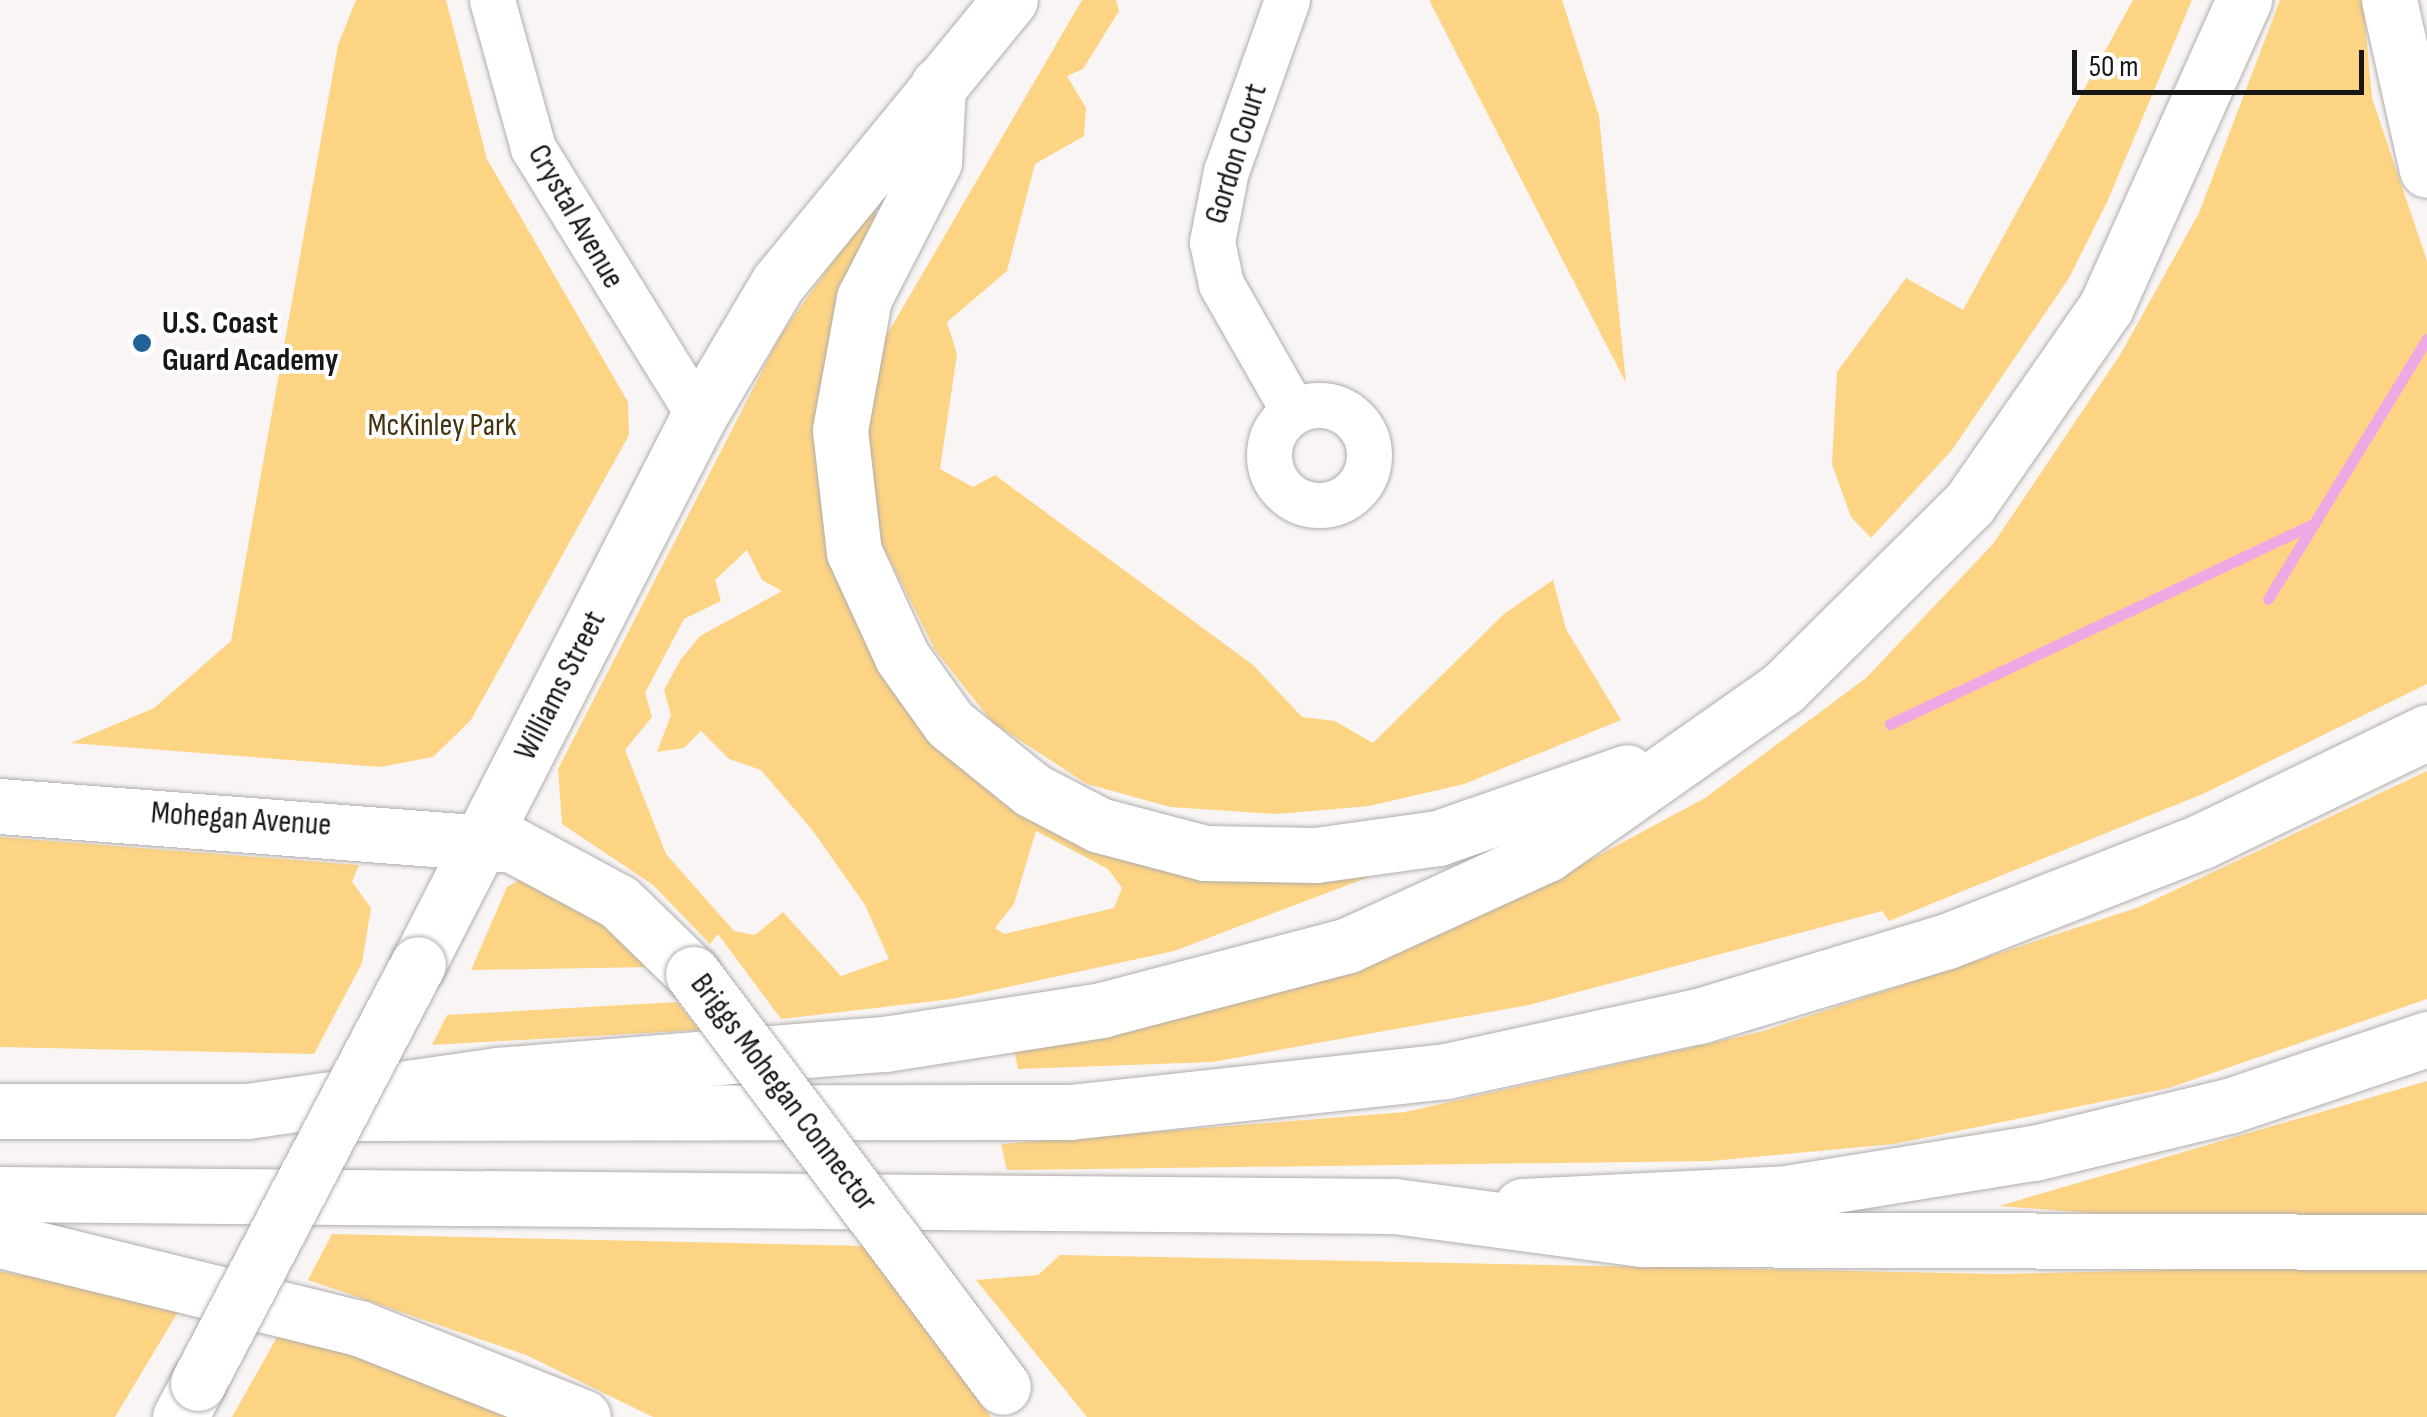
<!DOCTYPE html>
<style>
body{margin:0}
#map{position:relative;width:2427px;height:1417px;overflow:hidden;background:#f9f5f5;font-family:"Sofia Sans Condensed",sans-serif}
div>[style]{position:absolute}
.green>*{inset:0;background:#fdd484}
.stream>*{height:11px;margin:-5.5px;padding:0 5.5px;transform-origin:5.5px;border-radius:5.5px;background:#eea9e4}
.roads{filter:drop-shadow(0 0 2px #b0adac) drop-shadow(0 0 2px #b0adac)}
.minor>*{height:45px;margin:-22.5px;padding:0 22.5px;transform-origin:22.5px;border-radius:22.5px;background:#fff}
.minor>.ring{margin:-22.5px;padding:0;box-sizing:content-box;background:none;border:45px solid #fff;border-radius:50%}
.secondary>*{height:55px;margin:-27.5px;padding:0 27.5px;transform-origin:27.5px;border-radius:27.5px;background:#fff}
.primary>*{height:55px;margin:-27.5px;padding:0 27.5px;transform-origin:27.5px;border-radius:27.5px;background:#fff}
.trunk>*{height:55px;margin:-27.5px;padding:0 27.5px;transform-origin:27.5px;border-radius:27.5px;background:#fff}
.motorway>*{height:55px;margin:-27.5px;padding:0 27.5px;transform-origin:27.5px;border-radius:27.5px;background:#fff}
.bridges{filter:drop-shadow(0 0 2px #b0adac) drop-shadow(0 0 2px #b0adac)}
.secondary-bridge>*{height:55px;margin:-27.5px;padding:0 27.5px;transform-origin:27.5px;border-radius:27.5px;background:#fff}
.dots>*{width:28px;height:28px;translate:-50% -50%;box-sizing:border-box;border:5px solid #fff;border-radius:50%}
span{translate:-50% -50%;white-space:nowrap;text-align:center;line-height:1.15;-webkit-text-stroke:8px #fff;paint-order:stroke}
.street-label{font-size:32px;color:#181717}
.poi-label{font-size:32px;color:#181717;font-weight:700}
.left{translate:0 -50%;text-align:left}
.park-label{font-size:32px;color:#43320e}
.scale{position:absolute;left:2072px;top:50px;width:292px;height:45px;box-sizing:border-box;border:5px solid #181717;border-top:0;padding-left:12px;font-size:30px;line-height:35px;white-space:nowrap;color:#181717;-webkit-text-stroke:8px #fff;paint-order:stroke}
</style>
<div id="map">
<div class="green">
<i style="clip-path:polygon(356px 0,446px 0,487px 159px,628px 402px,629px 435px,471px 720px,433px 757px,380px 767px,71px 743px,154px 708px,231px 641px,338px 45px)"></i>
<i style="clip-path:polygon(1082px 0,1116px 0,1119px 11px,1083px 69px,1067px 76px,1086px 108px,1084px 136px,1035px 164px,1007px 271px,947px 322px,957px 354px,940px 469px,973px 487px,995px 475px,1253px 665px,1302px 717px,1335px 721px,1373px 743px,1504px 614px,1553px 580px,1566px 629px,1621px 720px,1464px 784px,1369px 806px,1277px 814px,1170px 807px,1087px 784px,992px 722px,935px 650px,877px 534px,863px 442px,871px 362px)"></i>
<i style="clip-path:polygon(1429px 0,1562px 0,1599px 116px,1626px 383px)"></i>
<i style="clip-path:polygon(2133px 0,2192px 0,2108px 200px,2069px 278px,1952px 450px,1871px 538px,1851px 517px,1832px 464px,1837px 372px,1906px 278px,1963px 310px)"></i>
<i style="clip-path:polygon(2280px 0,2363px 0,2372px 98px,2427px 261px,2427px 684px,2205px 793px,1889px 921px,1882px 911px,1529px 1005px,1212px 1062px,1018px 1069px,1012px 1038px,1376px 954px,1534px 890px,1705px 798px,1866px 678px,1993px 544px,2120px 355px,2199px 213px)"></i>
<i style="clip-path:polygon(evenodd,870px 209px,883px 218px,817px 400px,820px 473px,1001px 788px,1360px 864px,1366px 878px,1174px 951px,952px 999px,781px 1019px,718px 934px,710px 944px,653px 885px,562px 824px,558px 769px,780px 336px,870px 209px,747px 550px,762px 580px,782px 591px,700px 636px,681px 659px,664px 690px,671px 715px,657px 752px,684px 748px,701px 731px,729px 759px,761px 770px,813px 831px,865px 905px,889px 959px,841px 976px,783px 912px,755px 935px,734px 931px,666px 854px,625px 750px,652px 717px,645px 693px,684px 619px,721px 601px,715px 580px,747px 550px,870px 209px,1036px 831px,1108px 869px,1122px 888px,1114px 908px,1004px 934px,995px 928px,1014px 904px,1036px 831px)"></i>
<i style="clip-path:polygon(2427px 771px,2427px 999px,2169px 1088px,1894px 1144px,1711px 1161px,1007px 1170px,1001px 1144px,1405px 1112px,1760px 1032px,2139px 907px)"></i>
<i style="clip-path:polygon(0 837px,359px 865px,352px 882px,371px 908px,362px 963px,314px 1054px,0 1047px)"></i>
<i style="clip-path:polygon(524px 877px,600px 922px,650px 967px,471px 970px,507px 887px)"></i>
<i style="clip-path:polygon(677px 1002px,699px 1030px,432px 1045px,447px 1015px)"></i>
<i style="clip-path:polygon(2427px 1081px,2427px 1217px,2145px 1217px,1999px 1206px)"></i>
<i style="clip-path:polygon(332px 1234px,864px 1246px,991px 1417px,653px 1417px,526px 1355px,308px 1280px)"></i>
<i style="clip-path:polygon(1060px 1255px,2000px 1274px,2427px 1264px,2427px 1417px,1087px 1417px,976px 1280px,1038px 1275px)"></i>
<i style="clip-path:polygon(0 1271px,181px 1307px,115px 1417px,0 1417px)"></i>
<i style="clip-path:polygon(286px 1321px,533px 1417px,232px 1417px)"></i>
</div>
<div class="stream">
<i style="left:2268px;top:599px;width:305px;rotate:-58.6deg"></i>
<i style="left:1890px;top:724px;width:469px;rotate:-25.3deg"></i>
</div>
<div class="roads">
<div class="minor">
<i style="left:492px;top:0;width:154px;rotate:74.5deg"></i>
<i style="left:533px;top:148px;width:315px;rotate:58.2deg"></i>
<i style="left:1287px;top:0;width:182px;rotate:109.6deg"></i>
<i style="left:1226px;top:171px;width:72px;rotate:101.2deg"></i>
<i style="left:1212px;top:242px;width:43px;rotate:77.9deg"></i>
<i style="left:1221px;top:284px;width:147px;rotate:60.3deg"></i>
<i class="ring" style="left:1269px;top:405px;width:55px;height:55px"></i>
</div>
<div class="secondary">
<i style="left:0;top:806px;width:514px;rotate:4.35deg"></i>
<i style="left:513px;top:845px;width:120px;rotate:28.3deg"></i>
<i style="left:619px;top:902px;width:103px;rotate:44.2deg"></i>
<i style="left:418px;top:964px;width:616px;rotate:-62.85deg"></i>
<i style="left:699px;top:416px;width:155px;rotate:-59.3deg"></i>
<i style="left:778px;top:283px;width:366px;rotate:-50.7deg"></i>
<i style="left:180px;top:1417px;width:38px;rotate:-62deg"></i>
</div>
<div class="primary">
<i style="left:349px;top:1113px;width:721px;rotate:-0.08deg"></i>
<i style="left:1070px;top:1112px;width:378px;rotate:-6.2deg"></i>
<i style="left:1446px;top:1071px;width:259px;rotate:-12.3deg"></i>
<i style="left:1699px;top:1016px;width:259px;rotate:-16.8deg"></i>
<i style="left:1947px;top:941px;width:274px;rotate:-21.4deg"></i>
<i style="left:2202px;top:841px;width:250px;rotate:-25.8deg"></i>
<i style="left:1522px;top:1206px;width:264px;rotate:-2.8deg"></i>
<i style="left:1786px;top:1193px;width:251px;rotate:-9.2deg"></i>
<i style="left:2034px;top:1153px;width:201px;rotate:-13.6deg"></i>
<i style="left:2229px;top:1106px;width:209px;rotate:-18.7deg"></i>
</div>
<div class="trunk">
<i style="left:0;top:1111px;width:247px"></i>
<i style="left:0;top:1194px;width:1394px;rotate:0.49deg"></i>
<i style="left:0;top:1240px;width:370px;rotate:13.8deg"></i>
<i style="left:359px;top:1328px;width:241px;rotate:21.7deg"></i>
</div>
<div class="motorway">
<i style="left:2389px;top:0;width:174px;rotate:77.4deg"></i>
<i style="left:938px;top:85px;width:77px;rotate:93deg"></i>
<i style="left:934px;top:162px;width:153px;rotate:117.2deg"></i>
<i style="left:864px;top:298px;width:134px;rotate:100.3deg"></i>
<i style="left:840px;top:430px;width:123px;rotate:83.5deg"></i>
<i style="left:854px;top:552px;width:115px;rotate:65.4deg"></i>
<i style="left:902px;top:657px;width:82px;rotate:54.4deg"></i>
<i style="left:950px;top:724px;width:105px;rotate:38.8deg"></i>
<i style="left:1032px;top:790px;width:76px;rotate:27.6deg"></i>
<i style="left:1099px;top:825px;width:110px;rotate:14.8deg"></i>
<i style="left:1205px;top:853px;width:111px;rotate:1deg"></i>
<i style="left:1316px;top:855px;width:123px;rotate:-7.9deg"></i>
<i style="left:1438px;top:838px;width:200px;rotate:-19.2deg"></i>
<i style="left:247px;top:1111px;width:254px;rotate:-8.2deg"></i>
<i style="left:498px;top:1075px;width:388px;rotate:-4.6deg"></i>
<i style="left:885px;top:1044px;width:219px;rotate:-8.9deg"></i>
<i style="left:1101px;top:1010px;width:255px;rotate:-14.7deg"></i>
<i style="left:1348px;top:945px;width:219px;rotate:-24.6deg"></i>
<i style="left:1547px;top:854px;width:289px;rotate:-35.1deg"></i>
<i style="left:1783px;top:688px;width:262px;rotate:-44.7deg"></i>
<i style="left:1969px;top:504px;width:240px;rotate:-55.2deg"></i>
<i style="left:2106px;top:307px;width:337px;rotate:-65.8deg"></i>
<i style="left:1394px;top:1206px;width:250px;rotate:7.6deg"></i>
<i style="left:1642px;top:1239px;width:785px;rotate:0.22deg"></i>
</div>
</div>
<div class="bridges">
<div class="secondary-bridge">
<i style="left:693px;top:974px;width:516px;rotate:53.11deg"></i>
<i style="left:198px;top:1383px;width:473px;rotate:-62.3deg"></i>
</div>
</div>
<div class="dots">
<i style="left:142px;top:343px;background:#226298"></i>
</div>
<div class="street-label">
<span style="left:1237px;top:154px;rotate:-73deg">Gordon Court</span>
<span style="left:575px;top:217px;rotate:60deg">Crystal Avenue</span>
<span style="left:561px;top:686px;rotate:-63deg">Williams Street</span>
<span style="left:241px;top:820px;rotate:4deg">Mohegan Avenue</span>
<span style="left:783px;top:1093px;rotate:53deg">Briggs Mohegan Connector</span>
</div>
<div class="poi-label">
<span class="left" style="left:162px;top:343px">U.S. Coast<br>Guard Academy</span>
</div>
<div class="park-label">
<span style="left:442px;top:426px">McKinley Park</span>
</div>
<div class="scale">50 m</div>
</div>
